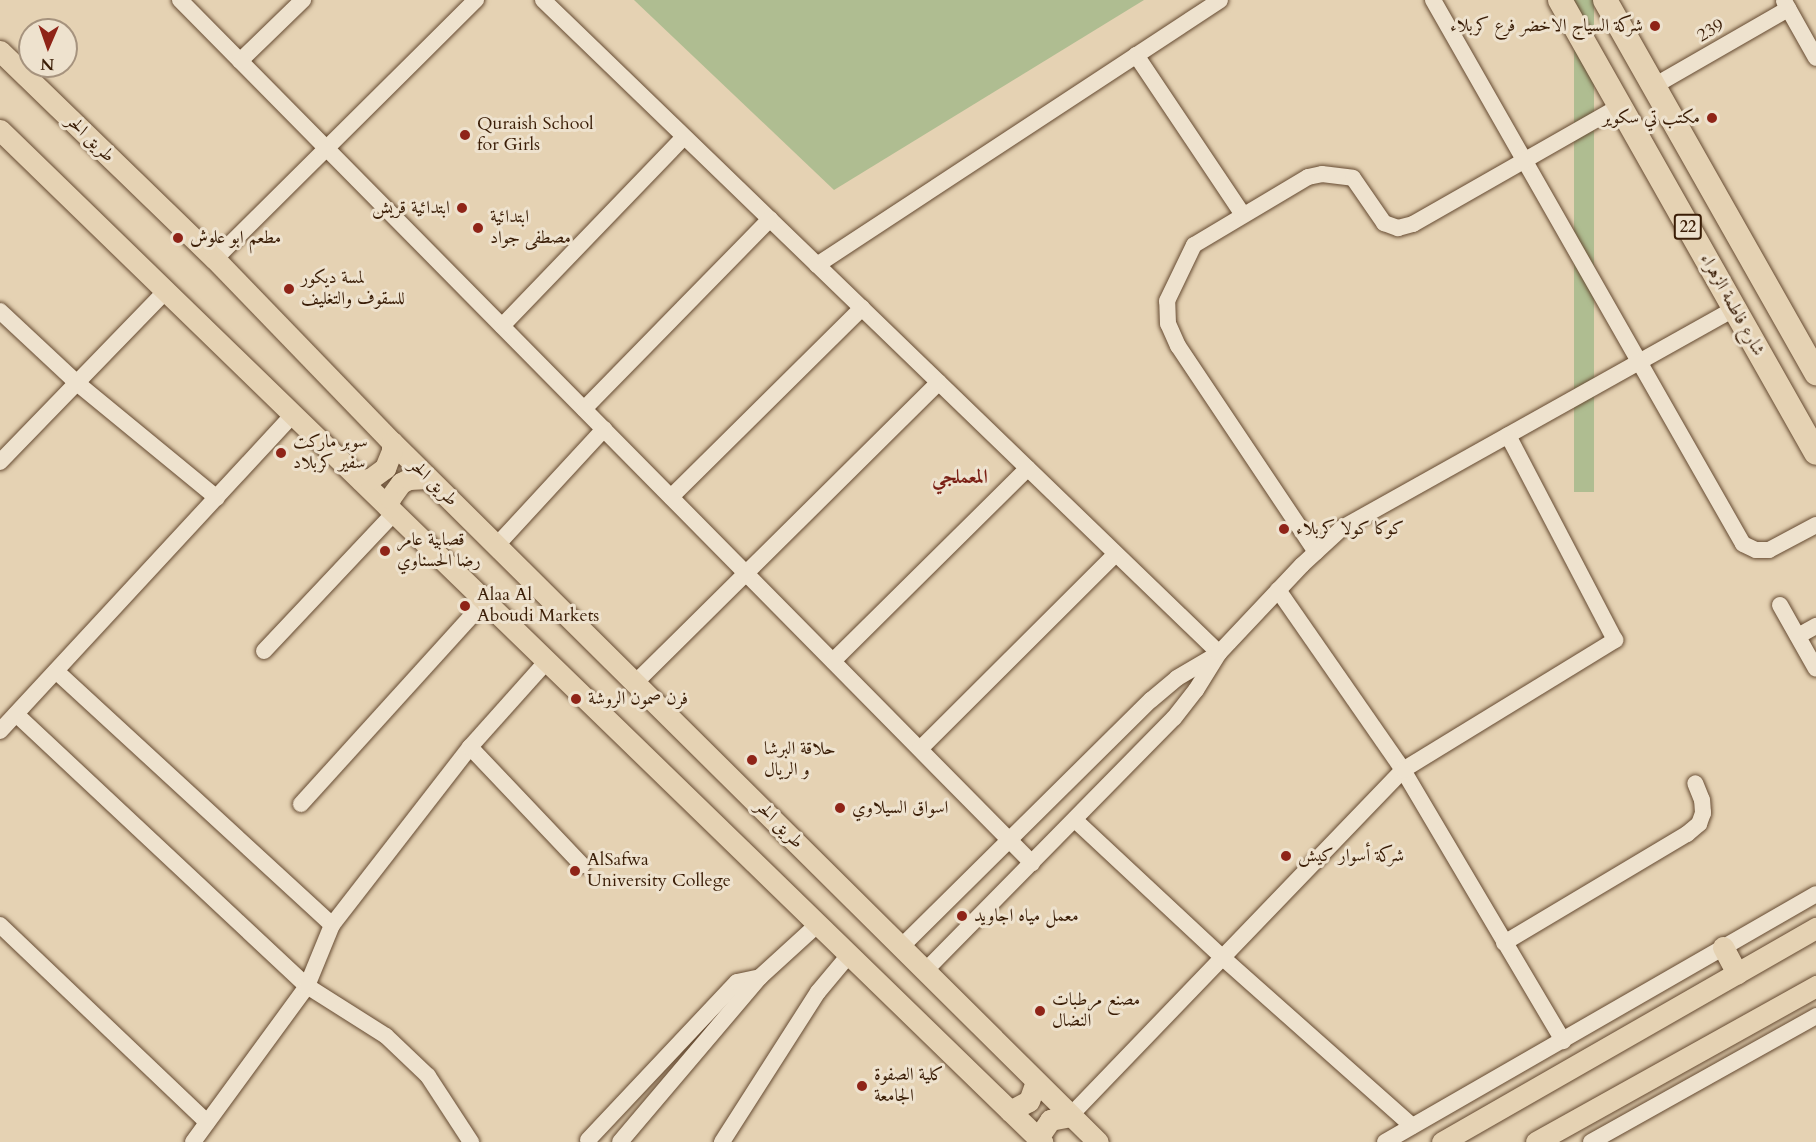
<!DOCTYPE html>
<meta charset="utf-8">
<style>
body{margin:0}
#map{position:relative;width:1816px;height:1142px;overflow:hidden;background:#e5d2b3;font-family:Cardo,Amiri,serif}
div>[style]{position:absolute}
.green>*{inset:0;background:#afbd91;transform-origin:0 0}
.roads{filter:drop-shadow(0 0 2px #654a31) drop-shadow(0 0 2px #654a31)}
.minor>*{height:16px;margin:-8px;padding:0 8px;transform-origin:8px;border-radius:8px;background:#eee2ce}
.major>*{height:21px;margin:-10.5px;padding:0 10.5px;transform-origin:10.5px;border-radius:10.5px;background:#e5d2b3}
.highway>*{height:24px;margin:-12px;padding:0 12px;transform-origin:12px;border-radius:12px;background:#e5d2b3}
.dots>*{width:16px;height:16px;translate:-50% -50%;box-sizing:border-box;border:3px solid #eee2ce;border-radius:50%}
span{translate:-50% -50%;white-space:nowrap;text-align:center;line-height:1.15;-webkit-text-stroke:6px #eee2ce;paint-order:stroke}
.shield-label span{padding:2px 4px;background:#eee2ce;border:2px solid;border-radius:4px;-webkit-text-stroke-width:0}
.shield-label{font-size:16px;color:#3a1d06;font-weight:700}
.poi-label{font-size:18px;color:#3a1d06}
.right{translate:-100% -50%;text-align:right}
.left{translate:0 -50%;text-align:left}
.street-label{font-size:18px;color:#3a1d06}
.neighbourhood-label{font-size:20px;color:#7a1f14;font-weight:700}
.north{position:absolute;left:18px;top:18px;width:60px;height:60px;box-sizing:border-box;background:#eee2ce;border:2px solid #a6937e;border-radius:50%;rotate:182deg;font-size:16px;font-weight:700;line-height:24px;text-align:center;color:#3a1d06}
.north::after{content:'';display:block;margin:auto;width:21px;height:27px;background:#8f2418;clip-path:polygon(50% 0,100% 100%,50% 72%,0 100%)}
</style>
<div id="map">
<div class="green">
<i style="clip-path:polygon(634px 0,1144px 0,834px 190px)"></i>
<i style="left:1574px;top:0;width:20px;height:492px"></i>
</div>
<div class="roads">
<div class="minor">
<i style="left:180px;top:0;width:1213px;rotate:45.37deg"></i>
<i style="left:543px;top:0;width:940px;rotate:44.01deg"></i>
<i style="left:1433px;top:0;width:626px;rotate:60.32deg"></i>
<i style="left:1743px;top:544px;width:14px;rotate:25deg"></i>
<i style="left:1756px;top:550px;width:13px"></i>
<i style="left:1769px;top:550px;width:53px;rotate:-28deg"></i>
<i style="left:1784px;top:1px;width:65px;rotate:60.7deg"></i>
<i style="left:1136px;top:55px;width:192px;rotate:56.2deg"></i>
<i style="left:240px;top:61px;width:88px;rotate:-44.1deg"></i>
<i style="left:1654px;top:86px;width:155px;rotate:-29.9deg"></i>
<i style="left:215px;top:259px;width:368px;rotate:-44.8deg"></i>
<i style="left:817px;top:265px;width:482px;rotate:-33.3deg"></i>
<i style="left:0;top:311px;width:105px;rotate:43.1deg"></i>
<i style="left:77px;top:383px;width:181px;rotate:39.4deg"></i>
<i style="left:502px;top:326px;width:262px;rotate:-46.1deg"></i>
<i style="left:584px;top:409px;width:266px;rotate:-45.6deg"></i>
<i style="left:0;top:462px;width:238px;rotate:-45.9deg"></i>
<i style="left:671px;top:497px;width:269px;rotate:-44.7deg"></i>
<i style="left:497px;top:545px;width:158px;rotate:-47.3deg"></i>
<i style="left:1316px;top:552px;width:248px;rotate:-123.8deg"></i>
<i style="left:1178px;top:346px;width:24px;rotate:-114deg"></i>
<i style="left:1168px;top:324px;width:23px;rotate:-92deg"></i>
<i style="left:1167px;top:301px;width:62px;rotate:-64.3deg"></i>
<i style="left:1194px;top:245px;width:133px;rotate:-30.8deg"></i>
<i style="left:1308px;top:177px;width:14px;rotate:-12deg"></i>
<i style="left:1322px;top:174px;width:31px;rotate:7deg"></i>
<i style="left:1353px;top:178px;width:55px;rotate:55.4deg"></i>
<i style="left:1384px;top:223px;width:15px;rotate:20deg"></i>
<i style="left:1398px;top:228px;width:16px;rotate:-15deg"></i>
<i style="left:1413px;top:224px;width:238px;rotate:-29.7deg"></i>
<i style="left:1278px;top:590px;width:219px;rotate:55.2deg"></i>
<i style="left:1403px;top:770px;width:315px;rotate:59.4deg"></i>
<i style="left:1780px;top:605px;width:73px;rotate:60.6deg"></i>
<i style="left:1798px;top:636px;width:21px;rotate:-29deg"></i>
<i style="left:264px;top:651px;width:190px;rotate:-46.7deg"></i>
<i style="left:833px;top:661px;width:274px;rotate:-44.7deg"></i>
<i style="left:56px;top:671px;width:375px;rotate:42.6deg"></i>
<i style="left:636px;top:682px;width:426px;rotate:-44.7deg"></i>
<i style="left:16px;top:714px;width:398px;rotate:43.1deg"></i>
<i style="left:307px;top:986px;width:93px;rotate:32.3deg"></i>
<i style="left:386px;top:1036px;width:58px;rotate:43.6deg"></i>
<i style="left:428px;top:1076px;width:79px;rotate:56.9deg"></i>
<i style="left:0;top:731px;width:431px;rotate:-47.2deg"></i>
<i style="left:470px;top:747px;width:163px;rotate:46.5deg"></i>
<i style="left:920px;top:749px;width:276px;rotate:-44.9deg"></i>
<i style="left:301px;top:804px;width:274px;rotate:-47.8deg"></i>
<i style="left:1075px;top:820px;width:202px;rotate:43deg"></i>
<i style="left:1223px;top:958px;width:253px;rotate:41.6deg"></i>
<i style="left:0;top:925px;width:286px;rotate:43.6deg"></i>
<i style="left:1504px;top:943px;width:213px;rotate:-30.8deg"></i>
<i style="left:1687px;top:834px;width:16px;rotate:-40deg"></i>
<i style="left:1699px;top:824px;width:12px;rotate:-70deg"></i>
<i style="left:1703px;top:813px;width:13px;rotate:-94deg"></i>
<i style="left:1702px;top:800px;width:18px;rotate:-112deg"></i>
<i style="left:901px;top:947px;width:351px;rotate:-44.7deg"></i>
<i style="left:1151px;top:700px;width:34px;rotate:-40deg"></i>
<i style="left:1177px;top:678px;width:45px;rotate:-30.5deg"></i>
<i style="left:925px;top:971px;width:355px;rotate:-45.5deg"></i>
<i style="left:1174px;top:718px;width:36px;rotate:-52deg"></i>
<i style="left:1196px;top:690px;width:44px;rotate:-58.1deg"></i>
<i style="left:1219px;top:653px;width:121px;rotate:-46.7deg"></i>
<i style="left:1302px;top:565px;width:54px;rotate:-42.8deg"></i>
<i style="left:1342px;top:528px;width:449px;rotate:-29.2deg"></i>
<i style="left:1070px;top:1116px;width:480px;rotate:-46.1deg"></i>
<i style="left:1403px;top:770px;width:249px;rotate:-31.5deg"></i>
<i style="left:1615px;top:640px;width:231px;rotate:-117.6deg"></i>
<i style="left:588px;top:1140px;width:217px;rotate:-46.7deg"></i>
<i style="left:737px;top:982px;width:24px;rotate:-12deg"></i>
<i style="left:193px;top:1142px;width:193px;rotate:-53.8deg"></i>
<i style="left:307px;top:986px;width:66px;rotate:-67.7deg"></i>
<i style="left:332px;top:925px;width:225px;rotate:-52.2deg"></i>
<i style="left:470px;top:747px;width:115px;rotate:-48.2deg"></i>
<i style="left:620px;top:1142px;width:216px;rotate:-49.7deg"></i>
<i style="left:760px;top:977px;width:79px;rotate:-42.4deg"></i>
<i style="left:722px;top:1142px;width:178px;rotate:-57.4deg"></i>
<i style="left:818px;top:992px;width:48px;rotate:-50deg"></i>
<i style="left:1385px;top:1142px;width:497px;rotate:-29.9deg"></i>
<i style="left:1591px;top:1142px;width:258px;rotate:-29.2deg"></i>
</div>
<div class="major">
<i style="left:0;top:51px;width:299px;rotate:44.1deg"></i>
<i style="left:215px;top:259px;width:255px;rotate:46deg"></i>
<i style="left:392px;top:442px;width:994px;rotate:44.76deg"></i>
<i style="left:0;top:130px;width:1453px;rotate:44.16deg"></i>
<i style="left:361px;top:480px;width:9px;rotate:-6deg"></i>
<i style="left:370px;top:479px;width:19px;rotate:-36deg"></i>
<i style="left:385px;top:468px;width:18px;rotate:-68deg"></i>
<i style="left:392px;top:451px;width:9px;rotate:-90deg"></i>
<i style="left:388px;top:507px;width:9px;rotate:-77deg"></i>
<i style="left:390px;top:498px;width:19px;rotate:-54deg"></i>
<i style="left:401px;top:483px;width:9px;rotate:-27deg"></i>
<i style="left:409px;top:479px;width:19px;rotate:-3deg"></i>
<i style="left:1723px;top:947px;width:30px;rotate:62deg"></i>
<i style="left:1010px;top:1111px;width:21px;rotate:-28deg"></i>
<i style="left:1029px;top:1101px;width:20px;rotate:-70deg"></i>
<i style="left:1038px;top:1138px;width:22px;rotate:-56deg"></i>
<i style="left:1050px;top:1120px;width:20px;rotate:-11deg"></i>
<i style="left:1442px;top:1142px;width:431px;rotate:-29.8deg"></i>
<i style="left:1536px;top:1142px;width:321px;rotate:-29.1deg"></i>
</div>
<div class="highway">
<i style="left:1560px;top:0;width:520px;rotate:60.53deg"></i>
<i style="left:1605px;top:0;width:429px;rotate:60.5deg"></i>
</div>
</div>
<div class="dots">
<i style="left:1655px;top:26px;background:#8f2418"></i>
<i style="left:1712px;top:118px;background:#8f2418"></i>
<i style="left:465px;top:135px;background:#8f2418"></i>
<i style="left:462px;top:208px;background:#8f2418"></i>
<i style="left:478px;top:228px;background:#8f2418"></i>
<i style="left:178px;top:238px;background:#8f2418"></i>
<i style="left:289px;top:289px;background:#8f2418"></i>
<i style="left:281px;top:453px;background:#8f2418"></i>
<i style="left:1284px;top:529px;background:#8f2418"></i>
<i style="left:385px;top:551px;background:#8f2418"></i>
<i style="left:465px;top:606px;background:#8f2418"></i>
<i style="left:576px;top:699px;background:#8f2418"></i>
<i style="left:752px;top:760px;background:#8f2418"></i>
<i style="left:840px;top:808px;background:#8f2418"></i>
<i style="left:1286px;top:856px;background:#8f2418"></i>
<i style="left:575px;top:871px;background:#8f2418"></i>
<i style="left:962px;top:916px;background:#8f2418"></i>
<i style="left:1040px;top:1011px;background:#8f2418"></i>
<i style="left:862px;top:1086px;background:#8f2418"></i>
</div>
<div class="shield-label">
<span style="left:1688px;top:227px">22</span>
</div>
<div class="poi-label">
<span class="right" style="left:1643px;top:26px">شركة السياج الاخضر فرع كربلاء</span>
<span class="right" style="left:1700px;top:118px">مكتب تي سكوير</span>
<span class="left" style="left:477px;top:135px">Quraish School<br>for Girls</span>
<span class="right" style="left:450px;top:208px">ابتدائية قريش</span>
<span class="left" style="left:490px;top:228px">ابتدائية<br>مصطفى جواد</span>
<span class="left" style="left:190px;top:238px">مطعم ابو علوش</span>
<span class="left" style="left:301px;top:289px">لمسة ديكور<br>للسقوف والتغليف</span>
<span class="left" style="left:293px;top:453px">سوبر ماركت<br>سفير كربلاد</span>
<span class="left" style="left:1296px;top:529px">كوكا كولا كربلاء</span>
<span class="left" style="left:397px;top:551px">قصابية عامر<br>رضا الحسناوي</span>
<span class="left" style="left:477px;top:606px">Alaa Al<br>Aboudi Markets</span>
<span class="left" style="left:588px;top:699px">فرن صمون الروشة</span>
<span class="left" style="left:764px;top:760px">حلاقة البرشا<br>و الريال</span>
<span class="left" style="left:852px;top:808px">اسواق السيلاوي</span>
<span class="left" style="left:1298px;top:856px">شركة أسوار كيش</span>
<span class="left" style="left:587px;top:871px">AlSafwa<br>University College</span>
<span class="left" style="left:974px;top:916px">معمل مياه اجاويد</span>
<span class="left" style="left:1052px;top:1011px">مصنع مرطبات<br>النضال</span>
<span class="left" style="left:874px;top:1086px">كلية الصفوة<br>الجامعة</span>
</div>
<div class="street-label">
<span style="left:1711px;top:31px;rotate:-30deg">239</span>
<span style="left:90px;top:139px;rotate:44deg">طريق الحر</span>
<span style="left:1732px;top:305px;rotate:61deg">شارع فاطمة الزهراء</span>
<span style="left:433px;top:483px;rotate:44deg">طريق الحر</span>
<span style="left:779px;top:825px;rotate:45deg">طريق الحر</span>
</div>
<div class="neighbourhood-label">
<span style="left:960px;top:476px">المعملجي</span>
</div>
<div class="north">N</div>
</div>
